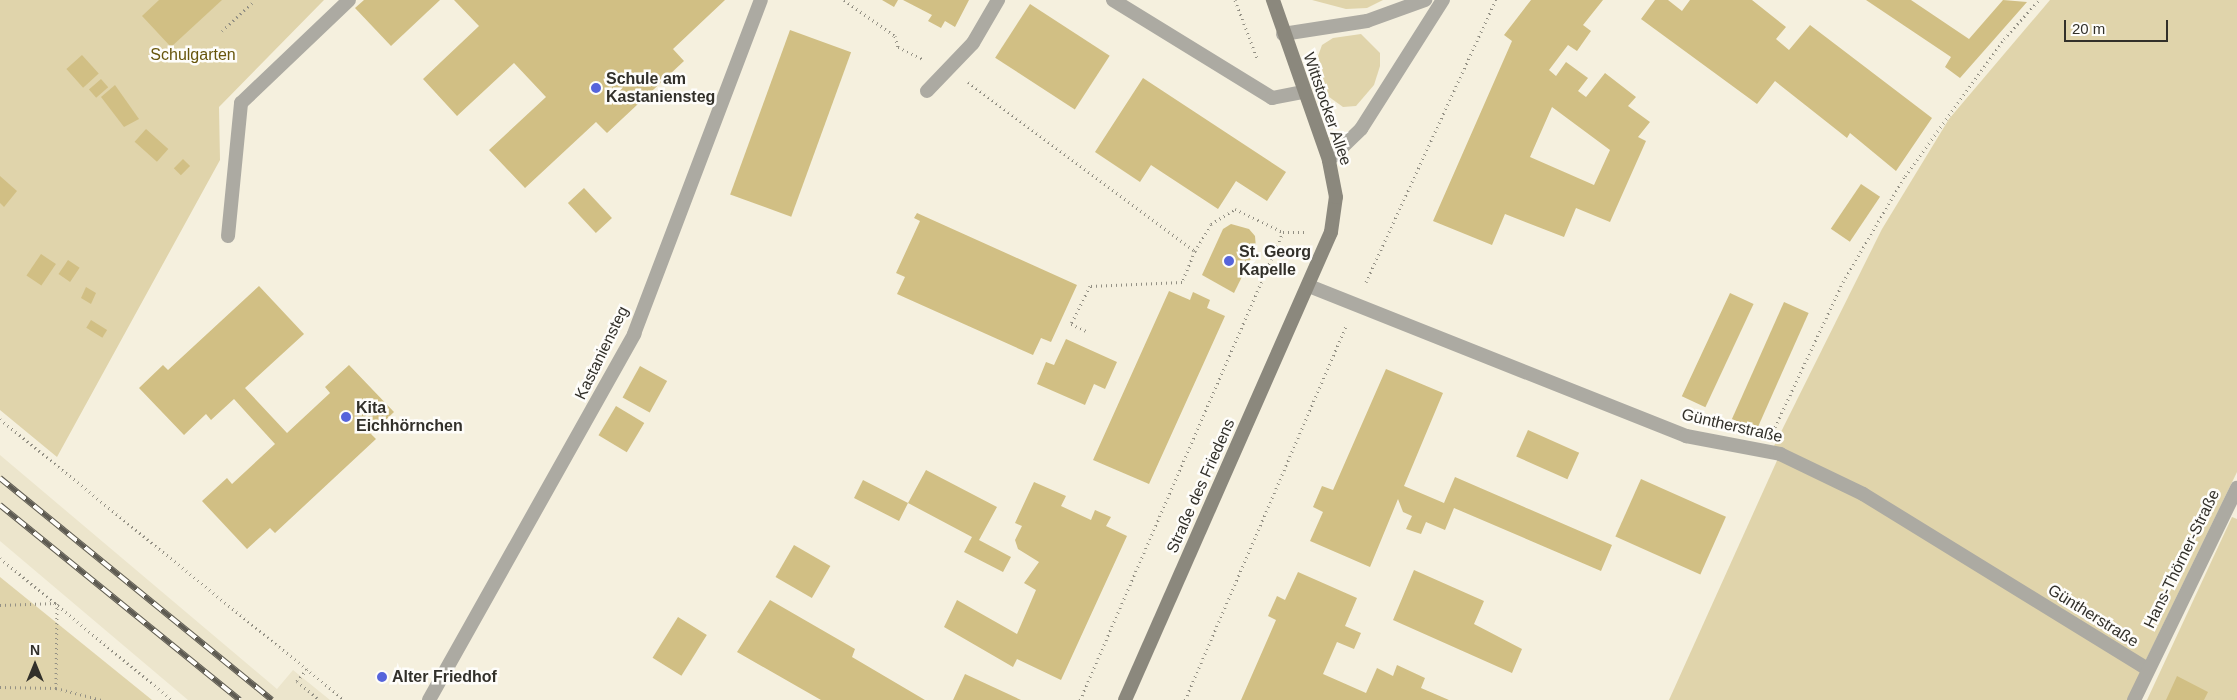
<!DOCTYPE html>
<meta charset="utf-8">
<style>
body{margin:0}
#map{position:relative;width:2237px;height:700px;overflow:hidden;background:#f5f0de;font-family:Helvetica,sans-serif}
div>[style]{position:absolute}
.built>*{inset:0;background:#ece5cc}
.green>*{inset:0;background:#e0d4ab}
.building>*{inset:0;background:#d1bf84;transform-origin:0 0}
.path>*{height:3px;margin-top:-1.5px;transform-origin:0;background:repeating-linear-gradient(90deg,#939084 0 1px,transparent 0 5px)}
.service>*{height:14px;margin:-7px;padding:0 7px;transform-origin:7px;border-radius:7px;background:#acaaa2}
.minor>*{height:14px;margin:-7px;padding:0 7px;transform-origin:7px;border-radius:7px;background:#acaaa2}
.secondary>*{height:14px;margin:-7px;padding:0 7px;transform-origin:7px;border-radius:7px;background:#8b887d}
.rail>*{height:5.5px;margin-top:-2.75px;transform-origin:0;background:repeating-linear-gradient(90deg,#fefdfa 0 11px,#5e5b52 0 22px);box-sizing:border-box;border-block:1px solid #5e5b52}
.dots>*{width:14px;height:14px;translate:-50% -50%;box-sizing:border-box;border:2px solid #fefdfa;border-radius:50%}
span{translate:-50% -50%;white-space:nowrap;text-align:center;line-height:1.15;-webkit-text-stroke:5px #fefdfa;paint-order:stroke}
.park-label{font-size:16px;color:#67550c}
.poi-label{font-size:16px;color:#32302a;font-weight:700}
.left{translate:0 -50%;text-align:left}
.street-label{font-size:16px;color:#32302a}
.north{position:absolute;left:10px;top:640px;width:50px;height:50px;-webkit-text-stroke:4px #fefdfa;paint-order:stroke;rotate:0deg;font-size:14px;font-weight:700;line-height:20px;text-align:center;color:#32302a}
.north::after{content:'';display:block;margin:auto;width:18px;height:22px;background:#32302a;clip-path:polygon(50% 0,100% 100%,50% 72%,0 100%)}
.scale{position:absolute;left:2064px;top:20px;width:104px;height:22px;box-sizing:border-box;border:2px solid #32302a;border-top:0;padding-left:6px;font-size:15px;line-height:18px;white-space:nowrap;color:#32302a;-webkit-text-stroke:4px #fefdfa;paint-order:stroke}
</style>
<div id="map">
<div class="built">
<i style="clip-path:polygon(0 455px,277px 689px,293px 670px,330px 700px,188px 700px,0 541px)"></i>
</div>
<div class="green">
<i style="clip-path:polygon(0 0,324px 0,219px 107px,220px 160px,57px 457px,0 410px)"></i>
<i style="clip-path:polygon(1312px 0,1383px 0,1367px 8px,1346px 9px)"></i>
<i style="clip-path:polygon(2050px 0,2237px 0,2237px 472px,2145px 662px,1774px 446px,1882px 229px,1949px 119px)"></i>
<i style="clip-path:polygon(1361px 34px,1380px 53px,1380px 66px,1374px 85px,1356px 106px,1343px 107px,1325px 94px,1318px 56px,1322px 45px,1333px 38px)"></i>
<i style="clip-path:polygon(1780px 454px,1863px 494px,2147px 669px,2133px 700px,1669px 700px)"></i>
<i style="clip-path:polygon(2232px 517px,2237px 519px,2237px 700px,2147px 700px)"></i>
<i style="clip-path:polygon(0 577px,152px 700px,0 700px)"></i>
</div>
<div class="building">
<i style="clip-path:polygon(159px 0,222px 0,171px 47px,142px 16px)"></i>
<i style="clip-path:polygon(364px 0,440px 0,391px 46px,355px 8px)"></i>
<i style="clip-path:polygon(454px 0,725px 0,673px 49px,684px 61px,607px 133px,596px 122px,525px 188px,489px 150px,546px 97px,514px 63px,457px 116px,423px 79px,479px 26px)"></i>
<i style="clip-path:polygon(882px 0,898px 0,894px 7px)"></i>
<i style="clip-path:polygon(903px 0,969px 0,955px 27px,945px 21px,941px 28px,928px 21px,932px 15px)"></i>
<i style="clip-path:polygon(evenodd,1531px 0,1603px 0,1583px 25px,1591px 31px,1577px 51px,1568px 45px,1549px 70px,1556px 76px,1566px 62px,1588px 78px,1578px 91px,1586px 97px,1605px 73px,1636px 97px,1628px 106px,1650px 122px,1638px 137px,1646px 141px,1610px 222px,1576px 208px,1564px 237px,1505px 214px,1492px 245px,1433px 221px,1512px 41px,1504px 35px,1531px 0,1552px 107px,1610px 150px,1594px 185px,1530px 157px,1552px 107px)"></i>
<i style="clip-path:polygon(1655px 0,1668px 0,1682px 11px,1690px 0,1752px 0,1786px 27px,1776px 39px,1789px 50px,1810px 25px,1932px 118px,1896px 171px,1850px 133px,1847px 138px,1775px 81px,1757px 104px,1641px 19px)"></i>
<i style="clip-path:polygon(1866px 0,1911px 0,1969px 39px,2003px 0,2027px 2px,1960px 78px,1945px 67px,1951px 57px)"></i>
<i style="left:1030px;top:4px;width:95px;height:64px;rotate:33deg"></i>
<i style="left:790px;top:30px;width:65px;height:175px;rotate:20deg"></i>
<i style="left:82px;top:55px;width:25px;height:21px;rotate:48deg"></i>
<i style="clip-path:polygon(1143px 78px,1286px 172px,1267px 201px,1236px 181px,1218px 209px,1151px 165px,1140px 182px,1095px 152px)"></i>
<i style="left:101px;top:79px;width:11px;height:16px;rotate:49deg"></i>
<i style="clip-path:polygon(115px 85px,139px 119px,124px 127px,101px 97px)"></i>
<i style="left:146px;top:129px;width:30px;height:17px;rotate:42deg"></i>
<i style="left:183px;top:159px;width:10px;height:13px;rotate:45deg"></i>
<i style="clip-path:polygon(0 176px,17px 191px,4px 207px,0 203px)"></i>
<i style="left:1861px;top:184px;width:23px;height:54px;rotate:34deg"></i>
<i style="left:584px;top:188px;width:41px;height:22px;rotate:47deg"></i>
<i style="clip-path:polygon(917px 213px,1077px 285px,1051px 342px,1041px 338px,1033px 355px,897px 294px,905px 277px,896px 273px,920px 221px,914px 218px)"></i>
<i style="clip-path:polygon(1231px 224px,1249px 229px,1255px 236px,1256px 248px,1234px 293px,1202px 275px,1223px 229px)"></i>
<i style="left:41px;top:254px;width:18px;height:26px;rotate:34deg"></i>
<i style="left:68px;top:260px;width:14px;height:17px;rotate:34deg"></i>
<i style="clip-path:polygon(259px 286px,304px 334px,245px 388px,287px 433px,330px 393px,325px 387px,349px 365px,394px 412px,371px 434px,376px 439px,275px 533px,270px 528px,247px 549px,202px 501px,227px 478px,232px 484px,275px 444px,234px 399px,211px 420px,206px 414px,184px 435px,139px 388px,163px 365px,168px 370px)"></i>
<i style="clip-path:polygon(86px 287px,96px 293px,91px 304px,81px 298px)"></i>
<i style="clip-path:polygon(1169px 291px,1190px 300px,1193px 292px,1210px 300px,1207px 308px,1225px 316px,1149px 484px,1093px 460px)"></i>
<i style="left:1730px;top:293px;width:26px;height:114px;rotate:25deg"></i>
<i style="left:1784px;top:302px;width:27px;height:128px;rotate:24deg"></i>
<i style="left:91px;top:320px;width:19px;height:9px;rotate:32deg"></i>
<i style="clip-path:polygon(1066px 339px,1117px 362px,1105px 389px,1094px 384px,1085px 405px,1037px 384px,1046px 362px,1054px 365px)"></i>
<i style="left:640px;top:366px;width:31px;height:36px;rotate:29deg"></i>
<i style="clip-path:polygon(1386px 369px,1443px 393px,1404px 486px,1444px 503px,1455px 477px,1612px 545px,1601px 571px,1454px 508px,1445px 530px,1426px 522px,1421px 534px,1406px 529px,1412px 516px,1403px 512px,1398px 499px,1370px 567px,1310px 541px,1323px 512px,1313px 507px,1322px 486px,1333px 490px)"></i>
<i style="left:616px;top:406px;width:33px;height:34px;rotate:31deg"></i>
<i style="left:1528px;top:430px;width:56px;height:29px;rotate:24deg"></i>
<i style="clip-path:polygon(926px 470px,997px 507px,979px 540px,1011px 557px,1003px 572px,964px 552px,972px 537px,908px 503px,899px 521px,854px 498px,863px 480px,908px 503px)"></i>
<i style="left:1641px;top:479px;width:93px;height:63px;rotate:24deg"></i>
<i style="clip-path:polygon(1034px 482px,1066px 496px,1061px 506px,1091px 520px,1095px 510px,1111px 517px,1106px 526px,1127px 536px,1061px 680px,1017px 659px,1013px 667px,944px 627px,957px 600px,1017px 634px,1036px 590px,1024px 583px,1039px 562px,1018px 549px,1015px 540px,1022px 526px,1015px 523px)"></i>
<i style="left:794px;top:545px;width:42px;height:37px;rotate:30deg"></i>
<i style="clip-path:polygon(1414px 570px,1484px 601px,1474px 624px,1522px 649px,1512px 673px,1393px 620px)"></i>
<i style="clip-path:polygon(1298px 572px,1357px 598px,1345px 626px,1361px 633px,1354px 649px,1337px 642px,1323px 674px,1366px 693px,1377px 668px,1393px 676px,1397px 665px,1425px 678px,1421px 688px,1449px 700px,1241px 700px,1276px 620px,1268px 616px,1277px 596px,1285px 600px)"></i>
<i style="clip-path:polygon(770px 600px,855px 649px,852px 657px,925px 700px,821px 700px,737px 652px)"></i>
<i style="left:678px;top:617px;width:34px;height:48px;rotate:32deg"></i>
<i style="clip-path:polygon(965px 674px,1021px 700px,953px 700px)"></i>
<i style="clip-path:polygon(2177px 676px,2208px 692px,2204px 700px,2166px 700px)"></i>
</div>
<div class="path">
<i style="left:844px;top:0;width:62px;rotate:35.2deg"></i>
<i style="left:895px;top:36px;width:11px;rotate:75deg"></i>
<i style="left:898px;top:47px;width:28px;rotate:26deg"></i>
<i style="left:1235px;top:0;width:62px;rotate:69.2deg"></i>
<i style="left:222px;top:31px;width:45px;rotate:-43.2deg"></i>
<i style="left:968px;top:82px;width:283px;rotate:36.7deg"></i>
<i style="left:1195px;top:251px;width:34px;rotate:113deg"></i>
<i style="left:1182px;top:282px;width:92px;rotate:177.5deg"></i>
<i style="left:1090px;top:286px;width:42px;rotate:116.6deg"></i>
<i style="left:1071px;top:324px;width:17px;rotate:25deg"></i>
<i style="left:1195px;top:251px;width:31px;rotate:-59deg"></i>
<i style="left:1211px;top:224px;width:28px;rotate:-32deg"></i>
<i style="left:1235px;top:209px;width:53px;rotate:25.6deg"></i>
<i style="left:1283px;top:232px;width:22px"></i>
<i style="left:1366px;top:282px;width:311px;rotate:-65.3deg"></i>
<i style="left:0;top:419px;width:444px;rotate:39.2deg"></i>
<i style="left:1775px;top:427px;width:160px;rotate:-64.9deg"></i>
<i style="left:1843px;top:282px;width:123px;rotate:-59.7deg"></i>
<i style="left:1905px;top:176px;width:169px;rotate:-54.1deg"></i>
<i style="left:2004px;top:39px;width:52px;rotate:-48.1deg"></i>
<i style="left:0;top:558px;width:223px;rotate:39.5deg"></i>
<i style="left:0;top:605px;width:57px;rotate:-2deg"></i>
<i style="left:57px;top:603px;width:85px;rotate:90.7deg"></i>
<i style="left:307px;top:669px;width:16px;rotate:130deg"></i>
<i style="left:297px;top:681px;width:30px;rotate:40deg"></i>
<i style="left:0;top:687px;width:56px;rotate:1deg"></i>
<i style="left:56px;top:688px;width:48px;rotate:14.6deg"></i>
<i style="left:1080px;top:700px;width:510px;rotate:-66.55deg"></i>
<i style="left:1185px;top:700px;width:407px;rotate:-66.7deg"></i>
</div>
<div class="service">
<i style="left:927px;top:91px;width:66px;rotate:-46.2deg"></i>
<i style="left:973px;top:43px;width:50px;rotate:-59.8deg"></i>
<i style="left:228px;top:236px;width:134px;rotate:-84.4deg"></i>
<i style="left:241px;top:103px;width:149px;rotate:-43.6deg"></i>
<i style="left:429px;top:700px;width:420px;rotate:-60.7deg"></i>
<i style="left:634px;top:334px;width:357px;rotate:-69.2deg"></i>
</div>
<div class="minor">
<i style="left:1113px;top:0;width:187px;rotate:31.6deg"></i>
<i style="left:1272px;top:98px;width:32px;rotate:-11deg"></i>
<i style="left:1283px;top:34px;width:85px;rotate:-8.8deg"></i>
<i style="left:1367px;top:21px;width:62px;rotate:-19.9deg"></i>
<i style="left:1329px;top:160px;width:45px;rotate:-44.1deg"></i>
<i style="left:1361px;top:129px;width:153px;rotate:-57.6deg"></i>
<i style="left:1309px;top:286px;width:406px;rotate:21.7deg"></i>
<i style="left:1686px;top:436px;width:96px;rotate:10.8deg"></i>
<i style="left:1780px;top:454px;width:92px;rotate:25.7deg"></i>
<i style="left:1863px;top:494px;width:334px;rotate:31.6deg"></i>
<i style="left:2134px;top:700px;width:236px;rotate:-64.1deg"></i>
</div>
<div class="secondary">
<i style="left:1125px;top:700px;width:511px;rotate:-66.24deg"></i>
<i style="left:1331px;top:232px;width:35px;rotate:-82deg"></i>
<i style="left:1336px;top:197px;width:38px;rotate:-101deg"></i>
<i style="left:1329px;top:160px;width:170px;rotate:-109.3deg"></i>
</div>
<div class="rail">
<i style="left:0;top:478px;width:351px;rotate:39.2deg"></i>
<i style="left:0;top:505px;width:309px;rotate:39.1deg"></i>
</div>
<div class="dots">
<i style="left:596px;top:88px;background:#5664db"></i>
<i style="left:1229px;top:261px;background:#5664db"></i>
<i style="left:346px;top:417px;background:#5664db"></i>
<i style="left:382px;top:677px;background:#5664db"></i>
</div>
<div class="park-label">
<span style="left:193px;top:55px">Schulgarten</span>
</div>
<div class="poi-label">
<span class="left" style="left:606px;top:88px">Schule am<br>Kastaniensteg</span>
<span class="left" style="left:1239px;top:261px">St. Georg<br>Kapelle</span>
<span class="left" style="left:356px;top:417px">Kita<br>Eichhörnchen</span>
<span class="left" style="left:392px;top:677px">Alter Friedhof</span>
</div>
<div class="street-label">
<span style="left:1327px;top:109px;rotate:71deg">Wittstocker Allee</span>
<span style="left:602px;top:353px;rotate:-64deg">Kastaniensteg</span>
<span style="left:1732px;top:426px;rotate:13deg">Güntherstraße</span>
<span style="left:1201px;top:486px;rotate:-66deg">Straße des Friedens</span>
<span style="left:2182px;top:559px;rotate:-64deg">Hans-Thörner-Straße</span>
<span style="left:2093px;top:616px;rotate:32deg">Güntherstraße</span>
</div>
<div class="north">N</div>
<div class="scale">20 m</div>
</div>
